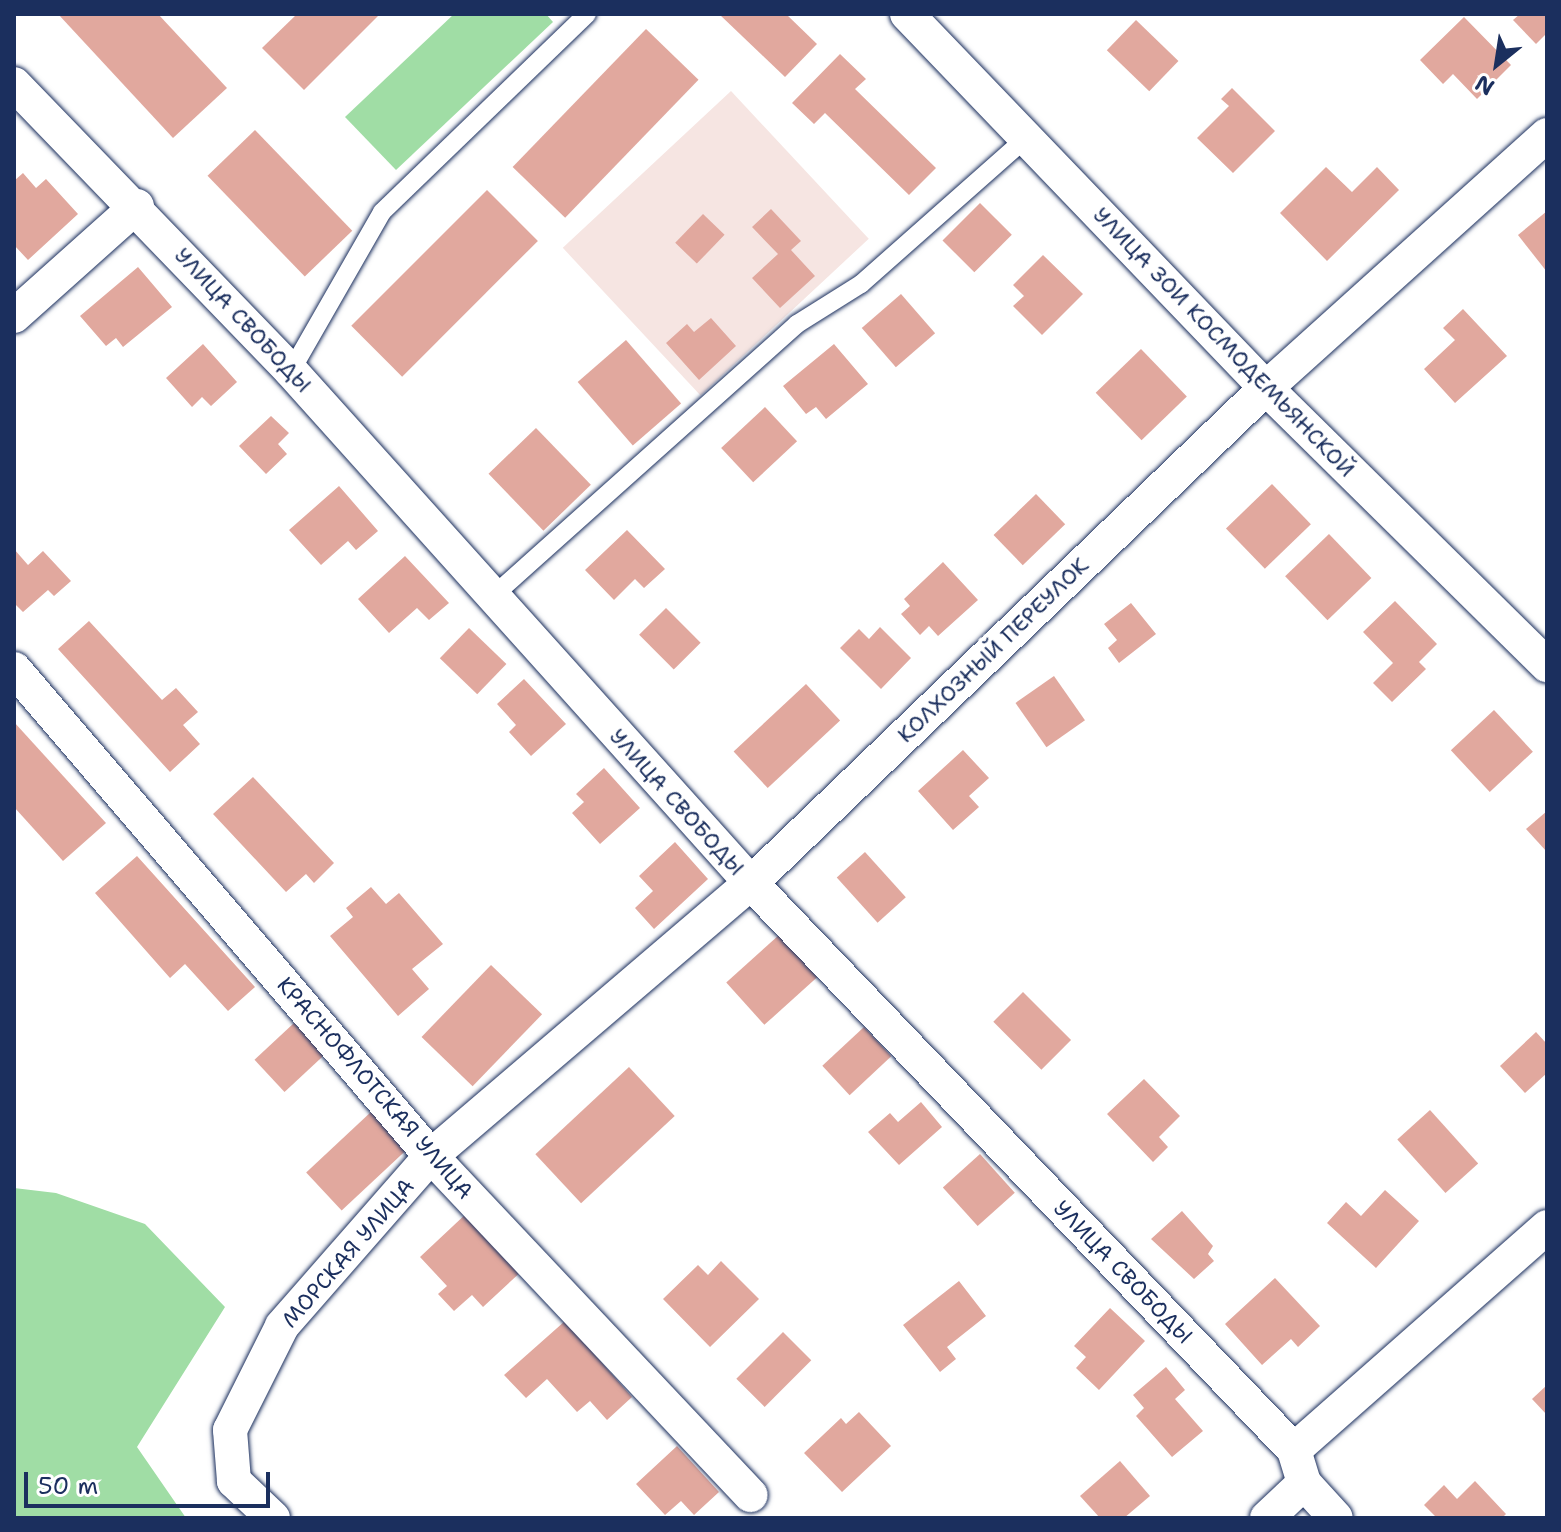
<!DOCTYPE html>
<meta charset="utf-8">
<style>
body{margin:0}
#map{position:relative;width:1561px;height:1532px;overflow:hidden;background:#fff;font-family:"Shantell Sans",sans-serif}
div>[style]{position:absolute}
.built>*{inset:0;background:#f6e5e2;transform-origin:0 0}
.green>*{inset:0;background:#a0dda5}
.building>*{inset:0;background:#e1a89e;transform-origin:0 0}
.roads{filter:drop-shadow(0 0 2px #1b2f5e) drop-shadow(0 0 2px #1b2f5e)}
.service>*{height:18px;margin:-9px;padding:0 9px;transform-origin:9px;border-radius:9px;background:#fff}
.minor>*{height:34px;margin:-17px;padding:0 17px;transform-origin:17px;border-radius:17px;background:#fff}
span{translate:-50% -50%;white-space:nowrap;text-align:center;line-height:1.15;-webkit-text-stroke:8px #fff;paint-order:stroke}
.street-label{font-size:22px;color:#1b2f5e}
.frame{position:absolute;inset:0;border:16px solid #1b2f5e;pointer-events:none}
.north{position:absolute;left:1457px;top:24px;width:80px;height:80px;-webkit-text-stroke:6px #fff;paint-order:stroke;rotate:210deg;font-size:22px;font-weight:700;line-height:32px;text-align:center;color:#1b2f5e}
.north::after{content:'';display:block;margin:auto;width:28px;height:36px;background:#1b2f5e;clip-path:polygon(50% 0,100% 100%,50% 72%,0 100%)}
.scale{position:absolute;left:24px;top:1472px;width:246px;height:36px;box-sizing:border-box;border:4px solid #1b2f5e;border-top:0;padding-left:10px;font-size:24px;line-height:28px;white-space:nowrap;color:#1b2f5e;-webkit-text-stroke:6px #fff;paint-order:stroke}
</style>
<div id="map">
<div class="built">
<i style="left:731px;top:91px;width:202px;height:230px;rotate:47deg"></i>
</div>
<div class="green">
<i style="clip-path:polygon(454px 14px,546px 14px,553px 22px,396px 170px,345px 117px)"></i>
<i style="clip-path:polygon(14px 1188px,56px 1193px,145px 1224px,225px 1307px,137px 1447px,186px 1518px,14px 1518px)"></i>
</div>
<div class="building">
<i style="clip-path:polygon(58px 14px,158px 14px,227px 88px,173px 138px)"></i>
<i style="clip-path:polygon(297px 14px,380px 14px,304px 90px,262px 48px)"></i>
<i style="clip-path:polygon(719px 14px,786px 14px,817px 44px,785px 77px)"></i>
<i style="clip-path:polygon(1520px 14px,1547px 14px,1547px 33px,1536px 44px,1513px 20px)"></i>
<i style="clip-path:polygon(1464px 17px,1511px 65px,1477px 99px,1453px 74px,1443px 84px,1420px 60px)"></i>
<i style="left:1136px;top:20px;width:59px;height:42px;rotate:44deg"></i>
<i style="left:646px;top:29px;width:73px;height:192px;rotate:44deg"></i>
<i style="clip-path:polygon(840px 54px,866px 79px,855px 89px,936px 168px,909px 195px,825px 113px,814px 124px,792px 103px)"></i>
<i style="clip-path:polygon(1232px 88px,1275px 131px,1233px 173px,1197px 138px,1229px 106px,1221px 99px)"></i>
<i style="left:255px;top:130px;width:140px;height:66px;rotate:46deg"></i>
<i style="clip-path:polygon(1326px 167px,1352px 192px,1377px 167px,1399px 190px,1327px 261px,1280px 213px)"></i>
<i style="clip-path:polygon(23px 173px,36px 188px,46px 179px,78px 214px,28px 260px,14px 245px,14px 181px)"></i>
<i style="left:487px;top:190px;width:72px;height:192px;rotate:45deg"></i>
<i style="left:980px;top:203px;width:45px;height:53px;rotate:45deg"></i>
<i style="clip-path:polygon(771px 209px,801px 241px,791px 250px,815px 276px,780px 308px,752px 278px,778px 254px,752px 227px)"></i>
<i style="clip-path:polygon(1547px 211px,1547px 272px,1518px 235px)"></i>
<i style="left:703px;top:214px;width:30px;height:40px;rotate:44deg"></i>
<i style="clip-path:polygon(1043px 255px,1083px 294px,1042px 335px,1013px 306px,1024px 296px,1013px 285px)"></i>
<i style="clip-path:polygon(138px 267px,172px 307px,123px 347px,116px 338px,106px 346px,80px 316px)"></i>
<i style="left:901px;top:294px;width:52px;height:52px;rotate:49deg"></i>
<i style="clip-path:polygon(1463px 309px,1507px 356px,1455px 403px,1424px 369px,1455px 340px,1443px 328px)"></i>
<i style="clip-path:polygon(711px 318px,736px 346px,699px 380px,666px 343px,687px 324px,694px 332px)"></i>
<i style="left:626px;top:340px;width:84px;height:64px;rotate:49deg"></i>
<i style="clip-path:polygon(203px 344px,237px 382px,211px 406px,202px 397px,192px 407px,166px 378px)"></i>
<i style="clip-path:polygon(834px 344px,868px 384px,826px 419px,816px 407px,806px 414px,783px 386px)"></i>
<i style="left:1141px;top:349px;width:66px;height:63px;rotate:46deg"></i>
<i style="left:765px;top:407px;width:47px;height:60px;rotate:47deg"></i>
<i style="clip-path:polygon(271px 416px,289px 433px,278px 444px,287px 454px,266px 474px,239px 446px)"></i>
<i style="left:536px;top:428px;width:79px;height:66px;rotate:46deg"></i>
<i style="left:1272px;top:484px;width:56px;height:64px;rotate:46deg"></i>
<i style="clip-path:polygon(339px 486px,378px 531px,356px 550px,348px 541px,321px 565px,289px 530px)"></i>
<i style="left:1036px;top:494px;width:42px;height:59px;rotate:46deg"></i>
<i style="clip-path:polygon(627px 530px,665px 569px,644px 588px,635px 579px,614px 600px,585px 570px)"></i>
<i style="left:1329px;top:534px;width:61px;height:61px;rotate:46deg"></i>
<i style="clip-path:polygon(14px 549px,28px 565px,43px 551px,71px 581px,54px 596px,48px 590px,23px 612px,14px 603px)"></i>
<i style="clip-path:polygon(405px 556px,449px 603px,429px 620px,417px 608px,389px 633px,358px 599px)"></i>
<i style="clip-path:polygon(943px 562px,978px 600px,938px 636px,929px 626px,920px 635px,901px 614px,910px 606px,904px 599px)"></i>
<i style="clip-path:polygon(1395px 601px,1437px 644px,1419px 662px,1426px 669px,1392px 702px,1373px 683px,1393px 663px,1363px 632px)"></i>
<i style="clip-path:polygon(1131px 603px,1156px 634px,1119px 663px,1108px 648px,1117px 640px,1104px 624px)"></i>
<i style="left:666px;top:608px;width:49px;height:38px;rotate:45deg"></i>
<i style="clip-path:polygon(89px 621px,162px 700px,176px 688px,198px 712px,183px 725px,200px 744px,170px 772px,58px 649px)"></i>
<i style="clip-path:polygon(880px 627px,911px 658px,881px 689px,840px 648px,859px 629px,869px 639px)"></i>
<i style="left:469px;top:628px;width:52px;height:42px;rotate:44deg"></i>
<i style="left:1054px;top:676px;width:54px;height:47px;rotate:55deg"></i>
<i style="clip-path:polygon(524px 679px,566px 724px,531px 756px,509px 732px,516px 725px,497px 704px)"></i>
<i style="left:806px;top:684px;width:50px;height:99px;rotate:47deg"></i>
<i style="left:1494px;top:710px;width:57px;height:59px;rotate:47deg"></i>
<i style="clip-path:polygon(14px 722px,106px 823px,63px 861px,14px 807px)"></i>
<i style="clip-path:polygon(963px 750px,989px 778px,969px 796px,979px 807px,953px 830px,918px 791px)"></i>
<i style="clip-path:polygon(604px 768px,640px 808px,600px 844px,572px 813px,584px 802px,576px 794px)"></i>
<i style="clip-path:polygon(253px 777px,334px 863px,314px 883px,306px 874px,286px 892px,213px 814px)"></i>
<i style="clip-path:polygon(1547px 811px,1547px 852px,1526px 829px)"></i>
<i style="clip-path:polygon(675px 842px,708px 879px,654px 929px,635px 908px,653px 891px,639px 876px)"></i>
<i style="left:865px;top:852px;width:61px;height:38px;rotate:48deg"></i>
<i style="clip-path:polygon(137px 856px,255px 987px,228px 1011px,185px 964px,170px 978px,95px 893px)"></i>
<i style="clip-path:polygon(371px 887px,386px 904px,399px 893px,443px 944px,412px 969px,429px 989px,398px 1016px,330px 936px,353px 917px,346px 908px)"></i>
<i style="left:779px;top:935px;width:57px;height:71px;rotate:48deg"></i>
<i style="left:491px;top:965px;width:71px;height:100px;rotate:44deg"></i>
<i style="left:1023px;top:992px;width:68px;height:42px;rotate:45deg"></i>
<i style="left:294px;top:1023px;width:44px;height:54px;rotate:47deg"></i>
<i style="left:864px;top:1027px;width:40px;height:57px;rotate:47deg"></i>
<i style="clip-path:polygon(1536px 1032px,1547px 1044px,1547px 1073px,1525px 1093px,1500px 1066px)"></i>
<i style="left:629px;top:1067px;width:67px;height:128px;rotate:47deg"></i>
<i style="clip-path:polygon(1144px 1079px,1180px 1116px,1159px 1137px,1168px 1147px,1153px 1162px,1107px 1114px)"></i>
<i style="clip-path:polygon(921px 1102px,942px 1127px,899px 1165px,868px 1132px,890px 1113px,898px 1122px)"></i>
<i style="left:1430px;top:1110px;width:72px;height:44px;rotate:48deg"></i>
<i style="left:372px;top:1111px;width:52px;height:90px;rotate:47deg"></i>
<i style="left:980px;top:1154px;width:52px;height:50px;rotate:48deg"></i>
<i style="clip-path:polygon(1385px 1190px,1419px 1221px,1376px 1268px,1327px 1223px,1346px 1202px,1361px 1216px)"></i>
<i style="clip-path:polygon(469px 1211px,524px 1269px,483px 1307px,472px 1295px,454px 1311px,438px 1294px,447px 1286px,420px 1257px)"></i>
<i style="clip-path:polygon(1182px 1211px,1213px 1246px,1208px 1254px,1214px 1261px,1194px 1279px,1151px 1239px)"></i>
<i style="clip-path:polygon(721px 1261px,759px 1299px,710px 1347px,663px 1299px,698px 1265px,708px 1275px)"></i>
<i style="clip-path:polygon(1275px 1278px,1320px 1326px,1298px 1347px,1291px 1339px,1262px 1365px,1225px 1324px)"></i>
<i style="clip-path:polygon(959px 1281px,986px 1316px,947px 1347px,956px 1359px,940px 1372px,903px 1325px)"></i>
<i style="clip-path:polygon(1110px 1308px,1145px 1341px,1099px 1390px,1076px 1368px,1086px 1357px,1074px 1346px)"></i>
<i style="clip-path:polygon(565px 1321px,632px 1397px,607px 1420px,590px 1401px,577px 1412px,547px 1379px,526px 1398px,504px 1375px)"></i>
<i style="left:783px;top:1332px;width:40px;height:66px;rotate:45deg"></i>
<i style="clip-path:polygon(1166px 1367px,1185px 1390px,1175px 1399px,1203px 1431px,1172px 1457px,1136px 1416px,1144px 1408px,1133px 1395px)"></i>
<i style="clip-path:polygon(1547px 1385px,1547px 1415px,1532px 1399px)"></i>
<i style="clip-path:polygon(859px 1412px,891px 1446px,842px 1492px,804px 1453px,841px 1418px,846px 1424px)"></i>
<i style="clip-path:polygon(677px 1446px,719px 1492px,694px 1515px,681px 1501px,665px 1515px,636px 1484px)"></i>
<i style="clip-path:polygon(1120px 1461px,1150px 1496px,1124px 1518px,1100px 1518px,1080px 1496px)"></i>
<i style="clip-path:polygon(1475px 1481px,1506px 1514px,1502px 1518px,1437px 1518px,1424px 1505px,1444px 1485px,1457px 1499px)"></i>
</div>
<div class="roads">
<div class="service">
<i style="left:291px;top:371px;width:183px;rotate:-60.2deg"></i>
<i style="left:382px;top:212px;width:285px;rotate:-44deg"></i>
<i style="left:493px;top:596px;width:408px;rotate:-41.8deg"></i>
<i style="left:797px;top:324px;width:75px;rotate:-32deg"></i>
<i style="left:861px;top:284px;width:220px;rotate:-41.5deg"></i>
</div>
<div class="minor">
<i style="left:907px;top:14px;width:518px;rotate:46.17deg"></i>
<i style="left:1266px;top:388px;width:395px;rotate:44.6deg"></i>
<i style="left:14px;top:84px;width:399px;rotate:46deg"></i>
<i style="left:291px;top:371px;width:688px;rotate:48.06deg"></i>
<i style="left:751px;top:883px;width:785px;rotate:46.24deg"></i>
<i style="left:1294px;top:1450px;width:34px;rotate:73deg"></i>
<i style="left:1304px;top:1483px;width:47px;rotate:47.6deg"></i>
<i style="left:14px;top:316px;width:165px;rotate:-41.8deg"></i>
<i style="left:14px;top:669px;width:641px;rotate:49.43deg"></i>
<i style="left:431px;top:1156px;width:466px;rotate:46.7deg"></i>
<i style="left:1294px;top:1450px;width:337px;rotate:-41.4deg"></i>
<i style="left:273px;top:1518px;width:54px;rotate:-136.5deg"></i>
<i style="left:234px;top:1481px;width:51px;rotate:-94.5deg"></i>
<i style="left:230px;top:1430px;width:116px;rotate:-63.4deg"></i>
<i style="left:282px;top:1326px;width:226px;rotate:-48.8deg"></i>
<i style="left:431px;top:1156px;width:421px;rotate:-40.5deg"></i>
<i style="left:751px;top:883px;width:714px;rotate:-43.87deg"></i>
<i style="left:1266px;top:388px;width:378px;rotate:-42deg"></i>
<i style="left:1267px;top:1518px;width:51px;rotate:-43.4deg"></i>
</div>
</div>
<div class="street-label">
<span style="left:243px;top:320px;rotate:47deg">УЛИЦА СВОБОДЫ</span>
<span style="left:1224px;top:342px;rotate:46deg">УЛИЦА ЗОИ КОСМОДЕМЬЯНСКОЙ</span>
<span style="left:993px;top:650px;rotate:-44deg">КОЛХОЗНЫЙ ПЕРЕУЛОК</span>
<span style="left:677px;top:802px;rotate:48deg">УЛИЦА СВОБОДЫ</span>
<span style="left:375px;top:1088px;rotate:49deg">КРАСНОФЛОТСКАЯ УЛИЦА</span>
<span style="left:348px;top:1253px;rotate:-49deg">МОРСКАЯ УЛИЦА</span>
<span style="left:1123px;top:1272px;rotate:46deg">УЛИЦА СВОБОДЫ</span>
</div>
<div class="frame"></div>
<div class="north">N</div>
<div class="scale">50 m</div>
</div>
